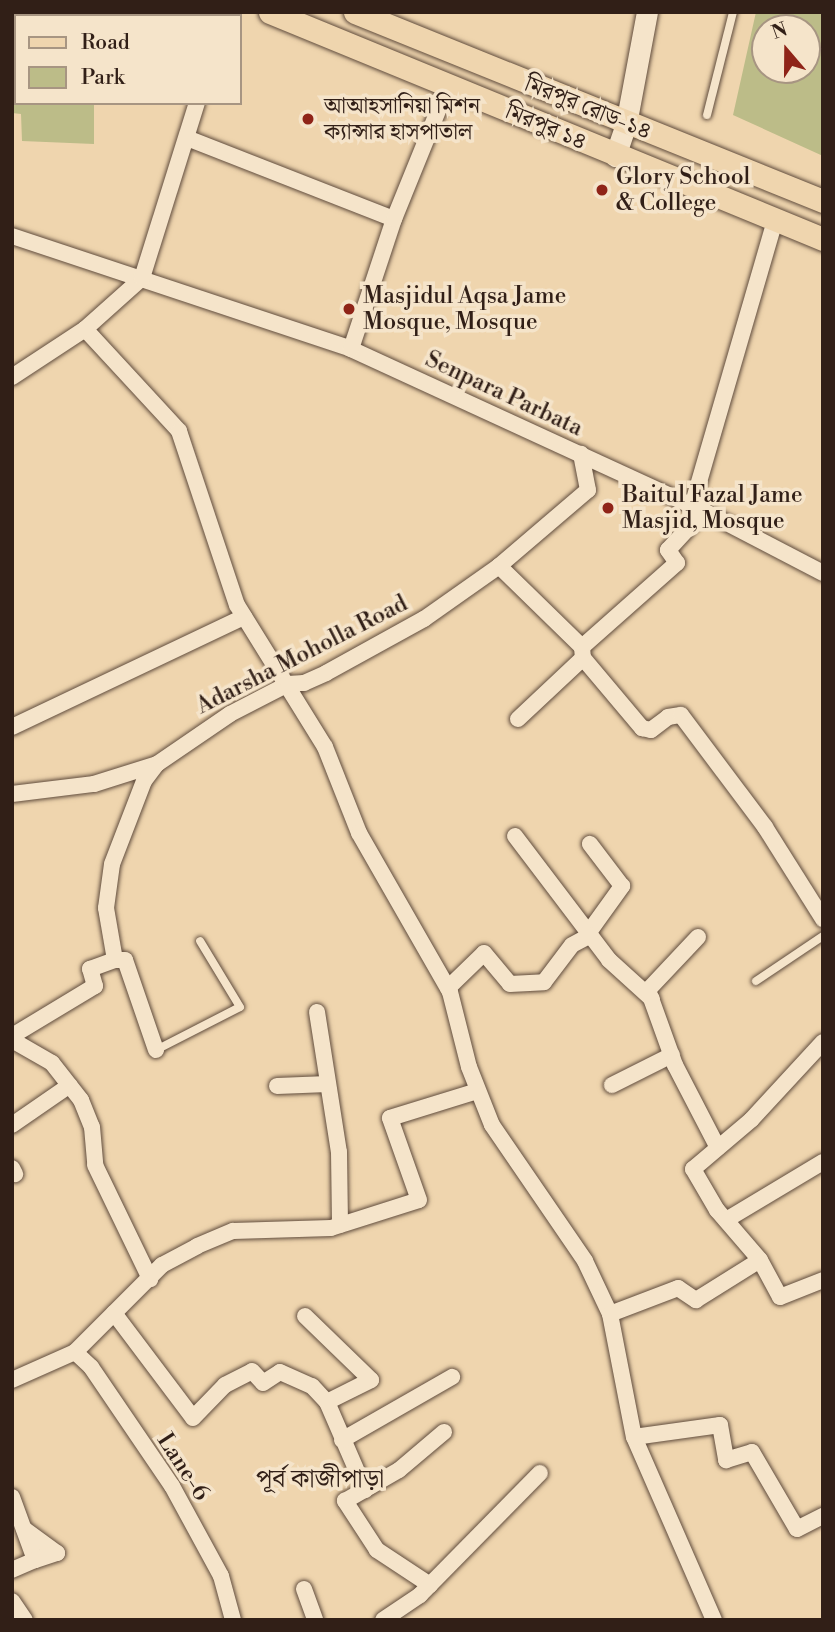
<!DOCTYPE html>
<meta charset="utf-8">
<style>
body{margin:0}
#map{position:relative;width:835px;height:1632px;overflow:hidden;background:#efd5ae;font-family:"Libre Bodoni","Noto Serif Bengali",serif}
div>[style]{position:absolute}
.green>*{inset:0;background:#bcbc88}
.roads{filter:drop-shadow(0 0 2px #604c3d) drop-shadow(0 0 2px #604c3d)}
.lane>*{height:8px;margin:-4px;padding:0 4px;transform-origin:4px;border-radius:4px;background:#f5e4ca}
.street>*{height:16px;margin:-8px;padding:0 8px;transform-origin:8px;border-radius:8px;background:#f5e4ca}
.secondary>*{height:21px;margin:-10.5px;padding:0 10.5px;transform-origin:10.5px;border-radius:10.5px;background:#f5e4ca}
.primary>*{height:23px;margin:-11.5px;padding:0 11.5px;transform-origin:11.5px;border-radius:11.5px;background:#efd5ae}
.dots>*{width:19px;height:19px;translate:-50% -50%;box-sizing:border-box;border:4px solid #f5e4ca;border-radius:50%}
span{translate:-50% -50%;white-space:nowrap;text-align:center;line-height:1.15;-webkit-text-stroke:7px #f5e4ca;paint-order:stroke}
.poi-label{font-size:23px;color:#311f17}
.left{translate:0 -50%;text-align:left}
.street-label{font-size:23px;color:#311f17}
.quarter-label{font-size:26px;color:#311f17}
.frame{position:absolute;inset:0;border:14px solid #311f17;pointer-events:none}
.legend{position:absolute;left:14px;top:14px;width:228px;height:91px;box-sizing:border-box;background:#f5e4ca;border:2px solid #a79582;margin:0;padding:9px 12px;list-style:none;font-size:21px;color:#311f17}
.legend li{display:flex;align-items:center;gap:14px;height:35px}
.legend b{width:35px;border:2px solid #a79582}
.north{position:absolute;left:751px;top:14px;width:70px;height:70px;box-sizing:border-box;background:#f5e4ca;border:2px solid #a79582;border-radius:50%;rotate:340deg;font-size:19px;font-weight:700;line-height:28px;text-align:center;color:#311f17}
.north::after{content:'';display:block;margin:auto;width:24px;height:32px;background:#8f2418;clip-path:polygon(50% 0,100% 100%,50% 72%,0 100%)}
</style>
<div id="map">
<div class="green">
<i style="clip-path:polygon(evenodd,756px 12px,823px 12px,823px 156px,733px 115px,756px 12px,765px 28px,807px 28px,807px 70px,765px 70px,765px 28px)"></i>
<i style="clip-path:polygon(12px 31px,16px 31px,16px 103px,94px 103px,94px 144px,22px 141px,21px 114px,12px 113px)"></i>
</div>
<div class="roads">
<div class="lane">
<i style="left:707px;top:115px;width:106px;rotate:-75.8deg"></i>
<i style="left:756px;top:981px;width:81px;rotate:-33.9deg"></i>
<i style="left:156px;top:1050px;width:94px;rotate:-27.1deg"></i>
<i style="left:240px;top:1007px;width:77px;rotate:-121.2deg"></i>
</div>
<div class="street">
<i style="left:221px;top:16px;width:4px;rotate:-76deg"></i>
<i style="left:12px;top:24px;width:4px"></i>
<i style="left:187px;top:138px;width:222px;rotate:21.4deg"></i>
<i style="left:12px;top:236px;width:357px;rotate:18.4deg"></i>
<i style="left:351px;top:349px;width:388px;rotate:24.7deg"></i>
<i style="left:704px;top:511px;width:134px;rotate:27.5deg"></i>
<i style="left:85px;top:329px;width:139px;rotate:47.3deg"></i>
<i style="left:179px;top:431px;width:183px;rotate:71.6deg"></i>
<i style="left:237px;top:605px;width:167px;rotate:58.2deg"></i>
<i style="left:325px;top:747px;width:92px;rotate:68.4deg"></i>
<i style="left:359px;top:833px;width:183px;rotate:60.2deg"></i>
<i style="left:450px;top:992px;width:77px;rotate:75.8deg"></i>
<i style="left:469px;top:1067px;width:62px;rotate:68.4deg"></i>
<i style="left:492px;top:1125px;width:165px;rotate:55.6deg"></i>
<i style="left:585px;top:1261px;width:59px;rotate:64.7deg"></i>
<i style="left:610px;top:1314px;width:125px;rotate:79deg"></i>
<i style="left:634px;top:1437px;width:200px;rotate:66.4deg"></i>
<i style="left:351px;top:349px;width:137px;rotate:-71.7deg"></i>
<i style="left:394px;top:219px;width:144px;rotate:-67.9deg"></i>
<i style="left:12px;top:377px;width:87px;rotate:-33.3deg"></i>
<i style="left:85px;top:329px;width:76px;rotate:-41.8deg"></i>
<i style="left:142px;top:278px;width:183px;rotate:-72.6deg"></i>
<i style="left:692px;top:506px;width:298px;rotate:-73.8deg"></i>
<i style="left:499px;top:566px;width:116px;rotate:44.3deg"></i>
<i style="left:582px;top:647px;width:11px;rotate:85deg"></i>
<i style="left:583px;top:658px;width:92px;rotate:49.9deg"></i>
<i style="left:642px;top:728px;width:9px;rotate:13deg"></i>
<i style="left:651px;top:730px;width:21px;rotate:-37deg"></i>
<i style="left:668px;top:717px;width:13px;rotate:-9deg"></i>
<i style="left:681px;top:715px;width:140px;rotate:53.1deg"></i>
<i style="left:765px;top:827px;width:109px;rotate:57.8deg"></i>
<i style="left:582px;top:647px;width:127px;rotate:-41.5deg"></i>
<i style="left:677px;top:563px;width:16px;rotate:-125deg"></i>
<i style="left:668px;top:550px;width:53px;rotate:-47.3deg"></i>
<i style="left:518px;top:719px;width:89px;rotate:-43.2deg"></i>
<i style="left:12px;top:727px;width:257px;rotate:-25.4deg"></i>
<i style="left:12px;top:794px;width:83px;rotate:-7deg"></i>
<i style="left:94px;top:784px;width:66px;rotate:-17.6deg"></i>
<i style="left:157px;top:764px;width:88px;rotate:-34.4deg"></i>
<i style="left:230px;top:714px;width:65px;rotate:-27.3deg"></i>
<i style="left:288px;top:684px;width:16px;rotate:-4deg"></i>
<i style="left:304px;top:683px;width:24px;rotate:-24deg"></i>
<i style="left:326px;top:673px;width:112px;rotate:-28.9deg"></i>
<i style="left:424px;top:619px;width:92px;rotate:-35.2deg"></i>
<i style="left:499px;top:566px;width:117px;rotate:-40.5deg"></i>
<i style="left:588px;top:490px;width:37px;rotate:-101deg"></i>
<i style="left:515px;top:836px;width:156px;rotate:52.8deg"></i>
<i style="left:609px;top:960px;width:58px;rotate:42.2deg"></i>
<i style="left:589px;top:932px;width:57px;rotate:-54.3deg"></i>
<i style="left:622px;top:886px;width:53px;rotate:-127.3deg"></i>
<i style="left:698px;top:937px;width:73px;rotate:133.3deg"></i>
<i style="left:648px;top:990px;width:80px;rotate:70.2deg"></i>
<i style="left:675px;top:1065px;width:93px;rotate:62.6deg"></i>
<i style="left:448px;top:988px;width:50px;rotate:-44.2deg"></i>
<i style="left:484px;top:953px;width:40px;rotate:50deg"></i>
<i style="left:510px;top:984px;width:34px;rotate:-3deg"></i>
<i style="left:544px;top:982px;width:46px;rotate:-52.9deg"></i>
<i style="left:572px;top:945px;width:21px;rotate:-28deg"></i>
<i style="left:317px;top:1012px;width:142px;rotate:81.1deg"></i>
<i style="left:339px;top:1152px;width:73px;rotate:89.2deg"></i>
<i style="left:12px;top:1036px;width:97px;rotate:-31.1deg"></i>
<i style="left:95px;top:986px;width:18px;rotate:-106deg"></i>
<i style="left:90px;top:969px;width:27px;rotate:-20deg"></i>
<i style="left:12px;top:1040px;width:46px;rotate:29.9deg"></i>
<i style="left:52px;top:1063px;width:47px;rotate:51.9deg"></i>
<i style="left:81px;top:1100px;width:29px;rotate:68deg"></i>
<i style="left:92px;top:1127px;width:38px;rotate:85deg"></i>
<i style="left:95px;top:1165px;width:127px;rotate:64.2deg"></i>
<i style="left:823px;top:1042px;width:106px;rotate:132.7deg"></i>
<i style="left:751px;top:1120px;width:76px;rotate:139.8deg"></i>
<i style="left:693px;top:1169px;width:48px;rotate:59.7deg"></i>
<i style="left:717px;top:1210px;width:66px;rotate:49.3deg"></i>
<i style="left:760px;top:1260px;width:42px;rotate:61.6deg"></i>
<i style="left:780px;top:1297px;width:46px;rotate:-21.6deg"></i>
<i style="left:156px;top:1050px;width:95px;rotate:-109deg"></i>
<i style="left:125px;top:960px;width:10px;rotate:180deg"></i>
<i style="left:115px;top:960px;width:53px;rotate:-99.8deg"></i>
<i style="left:106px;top:908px;width:44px;rotate:-82.2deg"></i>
<i style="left:112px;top:864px;width:89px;rotate:-68.9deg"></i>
<i style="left:144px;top:781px;width:21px;rotate:-53deg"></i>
<i style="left:612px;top:1085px;width:67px;rotate:-26.6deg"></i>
<i style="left:277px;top:1086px;width:51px;rotate:-2.2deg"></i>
<i style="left:12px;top:1125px;width:70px;rotate:-34.6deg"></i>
<i style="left:12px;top:1168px;width:7px;rotate:63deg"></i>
<i style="left:726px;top:1220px;width:113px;rotate:-30.9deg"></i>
<i style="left:114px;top:1313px;width:131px;rotate:53deg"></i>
<i style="left:193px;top:1418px;width:46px;rotate:-45.9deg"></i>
<i style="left:225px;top:1385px;width:30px;rotate:-27deg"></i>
<i style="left:252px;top:1371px;width:16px;rotate:47deg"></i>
<i style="left:263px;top:1383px;width:20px;rotate:-33deg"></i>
<i style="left:280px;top:1372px;width:35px;rotate:24deg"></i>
<i style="left:312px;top:1386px;width:22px;rotate:47deg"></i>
<i style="left:327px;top:1402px;width:96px;rotate:66.6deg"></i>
<i style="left:610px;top:1314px;width:73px;rotate:-20.9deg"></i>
<i style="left:678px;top:1288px;width:22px;rotate:34deg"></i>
<i style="left:696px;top:1300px;width:75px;rotate:-32deg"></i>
<i style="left:305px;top:1316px;width:92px;rotate:44.1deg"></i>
<i style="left:371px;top:1380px;width:49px;rotate:153.4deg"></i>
<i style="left:75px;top:1352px;width:22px;rotate:43deg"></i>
<i style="left:91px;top:1367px;width:144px;rotate:55.8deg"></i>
<i style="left:172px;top:1486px;width:102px;rotate:61.4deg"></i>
<i style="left:221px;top:1576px;width:46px;rotate:74.7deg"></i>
<i style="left:12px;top:1380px;width:69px;rotate:-24deg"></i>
<i style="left:75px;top:1352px;width:123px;rotate:-45deg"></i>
<i style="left:162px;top:1265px;width:40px;rotate:-28deg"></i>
<i style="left:197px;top:1246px;width:39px;rotate:-23deg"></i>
<i style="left:233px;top:1231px;width:98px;rotate:-1.8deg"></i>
<i style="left:331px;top:1228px;width:92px;rotate:-17.7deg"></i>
<i style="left:419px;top:1200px;width:87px;rotate:-109.5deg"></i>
<i style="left:390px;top:1118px;width:91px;rotate:-17.2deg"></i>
<i style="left:634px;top:1437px;width:87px;rotate:-7.9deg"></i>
<i style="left:720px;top:1425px;width:36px;rotate:80deg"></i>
<i style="left:726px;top:1460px;width:27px;rotate:-17deg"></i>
<i style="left:752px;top:1452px;width:89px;rotate:59.7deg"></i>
<i style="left:797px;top:1529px;width:29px;rotate:-27deg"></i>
<i style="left:342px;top:1440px;width:127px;rotate:-29.8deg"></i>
<i style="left:12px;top:1497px;width:67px;rotate:69.9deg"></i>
<i style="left:35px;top:1560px;width:25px;rotate:157deg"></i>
<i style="left:24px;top:1529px;width:41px;rotate:36deg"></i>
<i style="left:57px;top:1553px;width:23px;rotate:162deg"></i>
<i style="left:430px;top:1585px;width:64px;rotate:-146.6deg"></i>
<i style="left:377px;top:1550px;width:59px;rotate:-123.1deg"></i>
<i style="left:345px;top:1501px;width:62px;rotate:-29.9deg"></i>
<i style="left:399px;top:1470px;width:59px;rotate:-40.2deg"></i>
<i style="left:304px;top:1589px;width:33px;rotate:70deg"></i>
<i style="left:12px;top:1601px;width:23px;rotate:56deg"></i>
<i style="left:383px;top:1620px;width:45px;rotate:-34deg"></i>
<i style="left:420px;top:1595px;width:171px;rotate:-45.5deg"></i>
</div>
<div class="secondary">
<i style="left:615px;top:156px;width:34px;rotate:-71deg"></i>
<i style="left:626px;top:124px;width:114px;rotate:-79.4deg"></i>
</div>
<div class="primary">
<i style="left:270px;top:12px;width:598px;rotate:22.32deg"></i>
<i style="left:355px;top:12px;width:505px;rotate:21.99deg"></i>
</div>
</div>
<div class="dots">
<i style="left:308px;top:119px;background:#8f2418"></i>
<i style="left:602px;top:190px;background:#8f2418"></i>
<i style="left:349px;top:309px;background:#8f2418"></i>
<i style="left:608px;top:508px;background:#8f2418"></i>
</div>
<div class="poi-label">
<span class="left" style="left:324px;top:119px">আআহসানিয়া মিশন<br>ক্যান্সার হাসপাতাল</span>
<span class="left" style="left:616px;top:190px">Glory School<br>&amp; College</span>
<span class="left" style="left:363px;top:309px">Masjidul Aqsa Jame<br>Mosque, Mosque</span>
<span class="left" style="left:622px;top:508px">Baitul Fazal Jame<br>Masjid, Mosque</span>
</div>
<div class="street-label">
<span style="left:588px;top:108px;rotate:22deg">মিরপুর রোড-১৪</span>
<span style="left:546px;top:127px;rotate:23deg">মিরপুর ১৪</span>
<span style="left:504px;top:394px;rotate:25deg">Senpara Parbata</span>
<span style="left:302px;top:655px;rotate:-27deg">Adarsha Moholla Road</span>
<span style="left:183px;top:1467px;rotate:57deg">Lane-6</span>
</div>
<div class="quarter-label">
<span style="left:320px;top:1480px">পূর্ব কাজীপাড়া</span>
</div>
<div class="frame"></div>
<ul class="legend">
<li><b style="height:9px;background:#efd5ae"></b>Road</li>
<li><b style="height:19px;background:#bcbc88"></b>Park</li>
</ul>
<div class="north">N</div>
</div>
